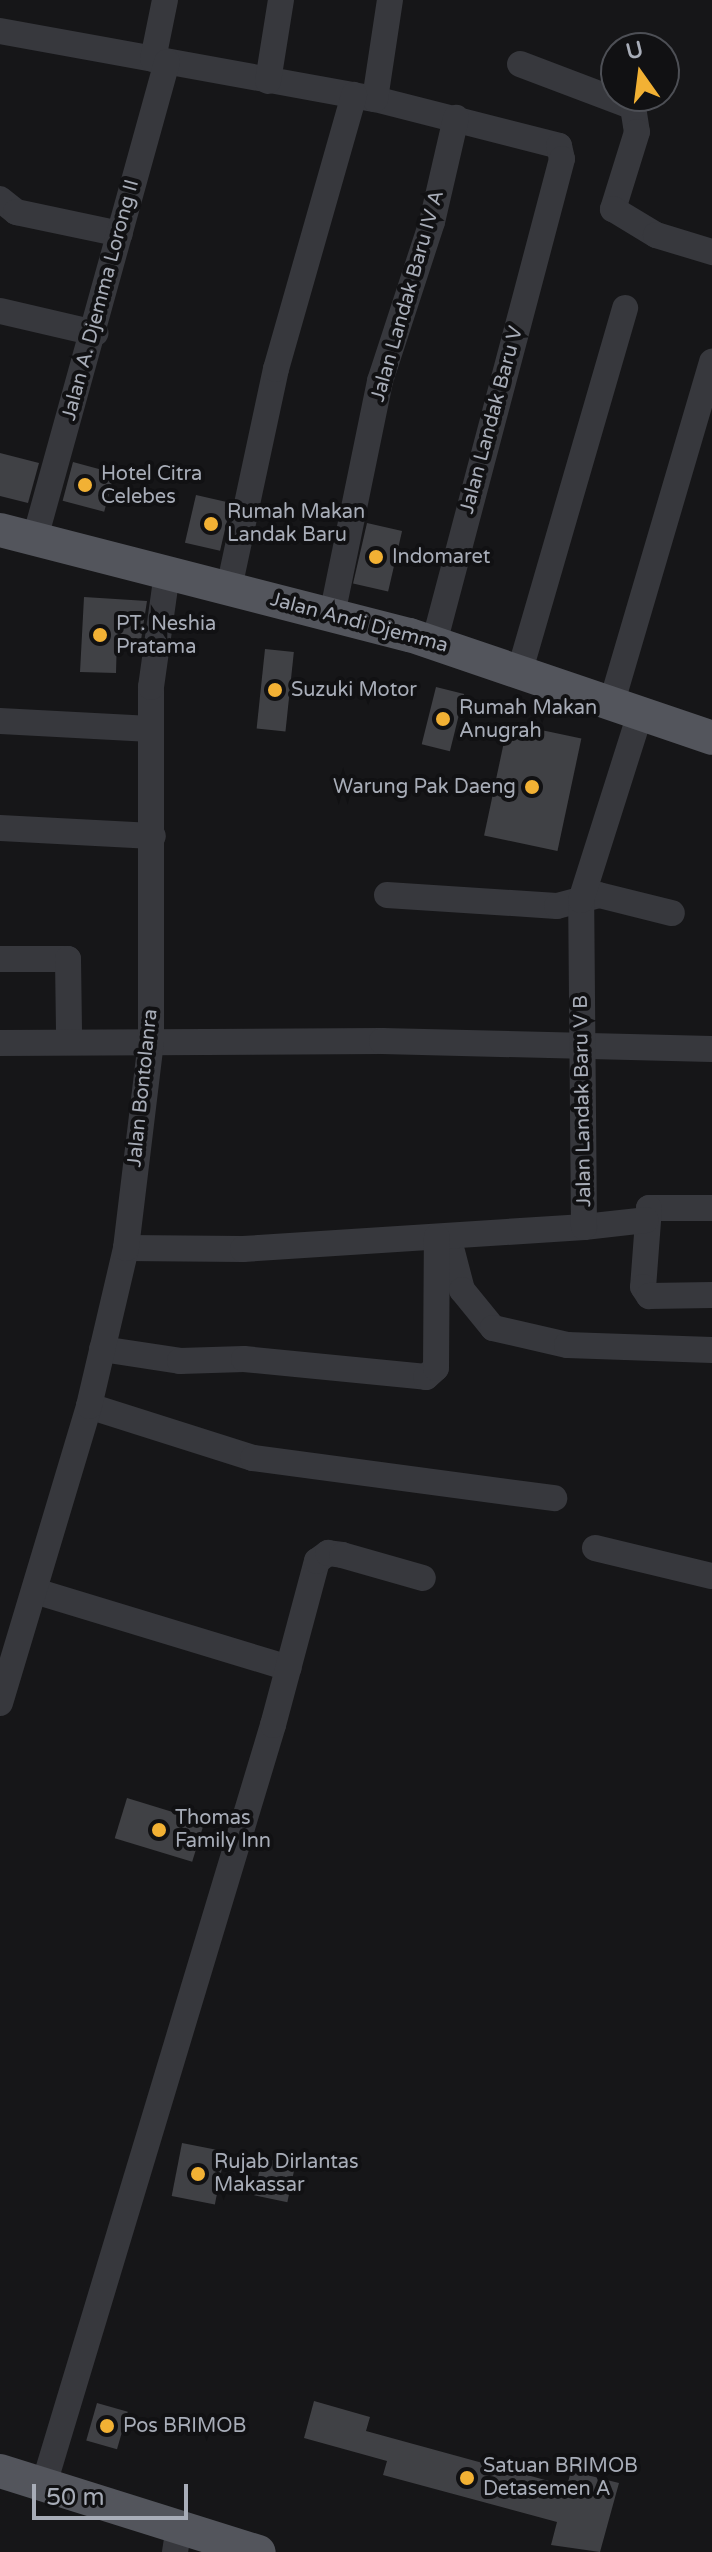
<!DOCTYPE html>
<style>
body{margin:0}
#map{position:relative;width:712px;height:2552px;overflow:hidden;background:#161618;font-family:"Varela Round",sans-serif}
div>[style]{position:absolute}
.building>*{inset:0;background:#404145;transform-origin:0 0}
.minor>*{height:26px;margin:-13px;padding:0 13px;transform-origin:13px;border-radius:13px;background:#37383d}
.major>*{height:34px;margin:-17px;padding:0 17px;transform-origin:17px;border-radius:17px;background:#53555c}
.dots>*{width:22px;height:22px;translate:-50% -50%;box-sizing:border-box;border:4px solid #111113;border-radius:50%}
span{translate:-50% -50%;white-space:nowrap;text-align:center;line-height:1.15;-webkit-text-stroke:8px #111113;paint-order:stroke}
.street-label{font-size:20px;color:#a8adb8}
.poi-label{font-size:20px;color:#a8adb8}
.left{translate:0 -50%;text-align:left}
.right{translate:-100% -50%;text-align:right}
.north{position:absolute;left:600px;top:32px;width:80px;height:80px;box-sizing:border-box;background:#111113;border:2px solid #4d4f55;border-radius:50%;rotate:346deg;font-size:22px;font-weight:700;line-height:32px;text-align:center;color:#a8adb8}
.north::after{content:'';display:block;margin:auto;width:28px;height:36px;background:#f2b134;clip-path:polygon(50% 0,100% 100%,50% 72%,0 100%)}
.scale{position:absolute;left:32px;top:2484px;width:156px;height:36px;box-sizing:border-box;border:4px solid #a8adb8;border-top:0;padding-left:10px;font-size:24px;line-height:28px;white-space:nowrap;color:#a8adb8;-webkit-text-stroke:6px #111113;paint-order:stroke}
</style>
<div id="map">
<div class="building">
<i style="clip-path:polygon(0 453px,39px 463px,28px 503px,0 496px)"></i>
<i style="left:73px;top:462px;width:43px;height:40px;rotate:15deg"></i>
<i style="left:196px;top:495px;width:36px;height:49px;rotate:13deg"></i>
<i style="left:367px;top:523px;width:36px;height:62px;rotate:13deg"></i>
<i style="clip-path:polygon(84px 597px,147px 601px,141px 640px,117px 636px,116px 673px,80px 672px)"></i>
<i style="left:265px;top:649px;width:29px;height:80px;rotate:6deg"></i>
<i style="left:436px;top:687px;width:29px;height:59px;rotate:14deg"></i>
<i style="left:508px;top:723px;width:75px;height:115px;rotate:12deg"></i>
<i style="left:127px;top:1798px;width:81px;height:42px;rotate:17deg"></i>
<i style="left:182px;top:2143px;width:44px;height:54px;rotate:11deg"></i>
<i style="left:262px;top:2158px;width:34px;height:38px;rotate:12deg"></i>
<i style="clip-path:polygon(314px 2401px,370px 2417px,366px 2431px,567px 2486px,571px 2471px,619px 2483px,600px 2552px,551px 2545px,557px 2522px,383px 2475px,387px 2461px,304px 2438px)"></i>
<i style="left:97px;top:2403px;width:32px;height:39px;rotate:16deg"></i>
</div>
<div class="minor">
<i style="left:0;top:31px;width:381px;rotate:10.3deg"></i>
<i style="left:375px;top:99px;width:190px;rotate:14.3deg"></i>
<i style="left:559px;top:146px;width:13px;rotate:77deg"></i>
<i style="left:562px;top:159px;width:501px;rotate:104.81deg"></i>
<i style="left:153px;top:59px;width:60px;rotate:-78.5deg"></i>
<i style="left:520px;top:64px;width:121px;rotate:20.8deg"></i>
<i style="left:633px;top:107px;width:25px;rotate:81deg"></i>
<i style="left:637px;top:132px;width:81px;rotate:107.3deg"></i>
<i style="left:613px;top:209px;width:50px;rotate:31.2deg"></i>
<i style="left:656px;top:235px;width:59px;rotate:16.9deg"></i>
<i style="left:268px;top:81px;width:82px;rotate:-80.9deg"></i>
<i style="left:375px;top:99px;width:100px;rotate:-81.4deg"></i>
<i style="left:0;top:199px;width:21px;rotate:39deg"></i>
<i style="left:16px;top:212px;width:106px;rotate:11.9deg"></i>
<i style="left:0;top:311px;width:98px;rotate:13deg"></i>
<i style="left:35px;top:538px;width:494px;rotate:-74.5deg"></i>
<i style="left:229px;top:588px;width:224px;rotate:-77.9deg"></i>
<i style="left:276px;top:369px;width:285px;rotate:-74.1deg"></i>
<i style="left:332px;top:615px;width:239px;rotate:-78.4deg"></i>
<i style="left:380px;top:381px;width:167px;rotate:-71.9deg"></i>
<i style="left:432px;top:222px;width:107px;rotate:-77deg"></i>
<i style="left:520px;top:670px;width:377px;rotate:-73.8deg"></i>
<i style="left:611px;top:705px;width:358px;rotate:-73.6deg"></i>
<i style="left:0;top:721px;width:151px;rotate:3deg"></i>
<i style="left:0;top:828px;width:153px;rotate:3deg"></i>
<i style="left:387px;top:895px;width:170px;rotate:3.7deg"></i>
<i style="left:557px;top:906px;width:43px;rotate:-14.7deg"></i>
<i style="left:599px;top:895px;width:75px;rotate:13.9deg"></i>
<i style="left:0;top:959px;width:68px"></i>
<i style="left:68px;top:959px;width:73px;rotate:89.2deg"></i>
<i style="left:0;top:1043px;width:382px;rotate:-0.3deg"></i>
<i style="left:382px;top:1041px;width:330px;rotate:1.4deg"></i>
<i style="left:712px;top:1208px;width:63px;rotate:180deg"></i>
<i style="left:649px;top:1208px;width:79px;rotate:94.3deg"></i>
<i style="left:643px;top:1287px;width:11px;rotate:56deg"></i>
<i style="left:649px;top:1296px;width:63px;rotate:-0.9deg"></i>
<i style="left:584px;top:1227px;width:62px;rotate:-6.4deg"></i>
<i style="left:449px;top:1240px;width:52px;rotate:75.4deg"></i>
<i style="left:462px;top:1290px;width:49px;rotate:50.8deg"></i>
<i style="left:493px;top:1328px;width:76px;rotate:12.9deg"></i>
<i style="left:567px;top:1345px;width:145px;rotate:2deg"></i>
<i style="left:126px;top:1248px;width:117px;rotate:0.5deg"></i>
<i style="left:243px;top:1249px;width:342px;rotate:-3.7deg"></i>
<i style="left:584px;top:1227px;width:327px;rotate:-90.5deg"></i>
<i style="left:581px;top:900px;width:192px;rotate:-72.4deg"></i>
<i style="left:102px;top:1349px;width:79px;rotate:8.7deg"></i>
<i style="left:180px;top:1361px;width:64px;rotate:-1.8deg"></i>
<i style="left:244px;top:1359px;width:183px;rotate:5.6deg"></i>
<i style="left:426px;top:1377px;width:13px;rotate:-42deg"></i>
<i style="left:436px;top:1368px;width:131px;rotate:-89.6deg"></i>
<i style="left:89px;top:1406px;width:172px;rotate:17.6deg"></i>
<i style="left:253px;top:1458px;width:304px;rotate:7.6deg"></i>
<i style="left:595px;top:1548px;width:120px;rotate:13.5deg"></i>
<i style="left:35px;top:1591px;width:265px;rotate:16.9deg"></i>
<i style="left:0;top:1703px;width:310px;rotate:-73.3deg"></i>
<i style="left:89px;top:1406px;width:162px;rotate:-76.8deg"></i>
<i style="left:126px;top:1248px;width:208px;rotate:-83.1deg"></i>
<i style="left:151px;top:1042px;width:355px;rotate:-90deg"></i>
<i style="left:151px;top:687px;width:115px;rotate:-82deg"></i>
<i style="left:44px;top:2484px;width:793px;rotate:-73.21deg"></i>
<i style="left:273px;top:1725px;width:170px;rotate:-75deg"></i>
<i style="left:317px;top:1561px;width:14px;rotate:-36deg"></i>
<i style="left:328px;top:1553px;width:14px;rotate:8deg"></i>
<i style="left:342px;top:1555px;width:84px;rotate:15.9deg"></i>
<i style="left:175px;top:2552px;width:24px;rotate:-81deg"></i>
</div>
<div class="major">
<i style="left:0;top:530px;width:423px;rotate:14.4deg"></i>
<i style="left:410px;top:635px;width:319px;rotate:18.8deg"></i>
<i style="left:0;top:2471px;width:271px;rotate:17.4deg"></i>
</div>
<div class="dots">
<i style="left:85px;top:485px;background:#f2b134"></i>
<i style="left:211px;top:524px;background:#f2b134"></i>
<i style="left:376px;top:557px;background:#f2b134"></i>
<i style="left:100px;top:635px;background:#f2b134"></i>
<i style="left:275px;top:690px;background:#f2b134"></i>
<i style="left:443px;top:719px;background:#f2b134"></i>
<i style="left:532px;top:787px;background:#f2b134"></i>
<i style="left:159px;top:1830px;background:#f2b134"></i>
<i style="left:198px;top:2174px;background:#f2b134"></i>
<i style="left:107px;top:2426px;background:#f2b134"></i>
<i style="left:467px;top:2478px;background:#f2b134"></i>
</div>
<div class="street-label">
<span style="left:408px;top:296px;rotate:-74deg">Jalan Landak Baru IV A</span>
<span style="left:101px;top:300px;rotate:-75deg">Jalan A. Djemma Lorong II</span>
<span style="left:492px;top:420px;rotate:-75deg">Jalan Landak Baru V</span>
<span style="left:359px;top:623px;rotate:15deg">Jalan Andi Djemma</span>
<span style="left:143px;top:1088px;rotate:-84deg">Jalan Bontolanra</span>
<span style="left:583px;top:1101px;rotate:-91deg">Jalan Landak Baru V B</span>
</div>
<div class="poi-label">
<span class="left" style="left:101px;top:486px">Hotel Citra<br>Celebes</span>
<span class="left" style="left:227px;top:524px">Rumah Makan<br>Landak Baru</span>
<span class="left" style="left:392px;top:557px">Indomaret</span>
<span class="left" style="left:116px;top:636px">PT. Neshia<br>Pratama</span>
<span class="left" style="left:291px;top:690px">Suzuki Motor</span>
<span class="left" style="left:459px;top:720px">Rumah Makan<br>Anugrah</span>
<span class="right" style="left:516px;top:787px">Warung Pak Daeng</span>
<span class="left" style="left:175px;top:1830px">Thomas<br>Family Inn</span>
<span class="left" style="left:214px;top:2174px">Rujab Dirlantas<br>Makassar</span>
<span class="left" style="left:123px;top:2426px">Pos BRIMOB</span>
<span class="left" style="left:483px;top:2478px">Satuan BRIMOB<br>Detasemen A</span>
</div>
<div class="north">U</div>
<div class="scale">50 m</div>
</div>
